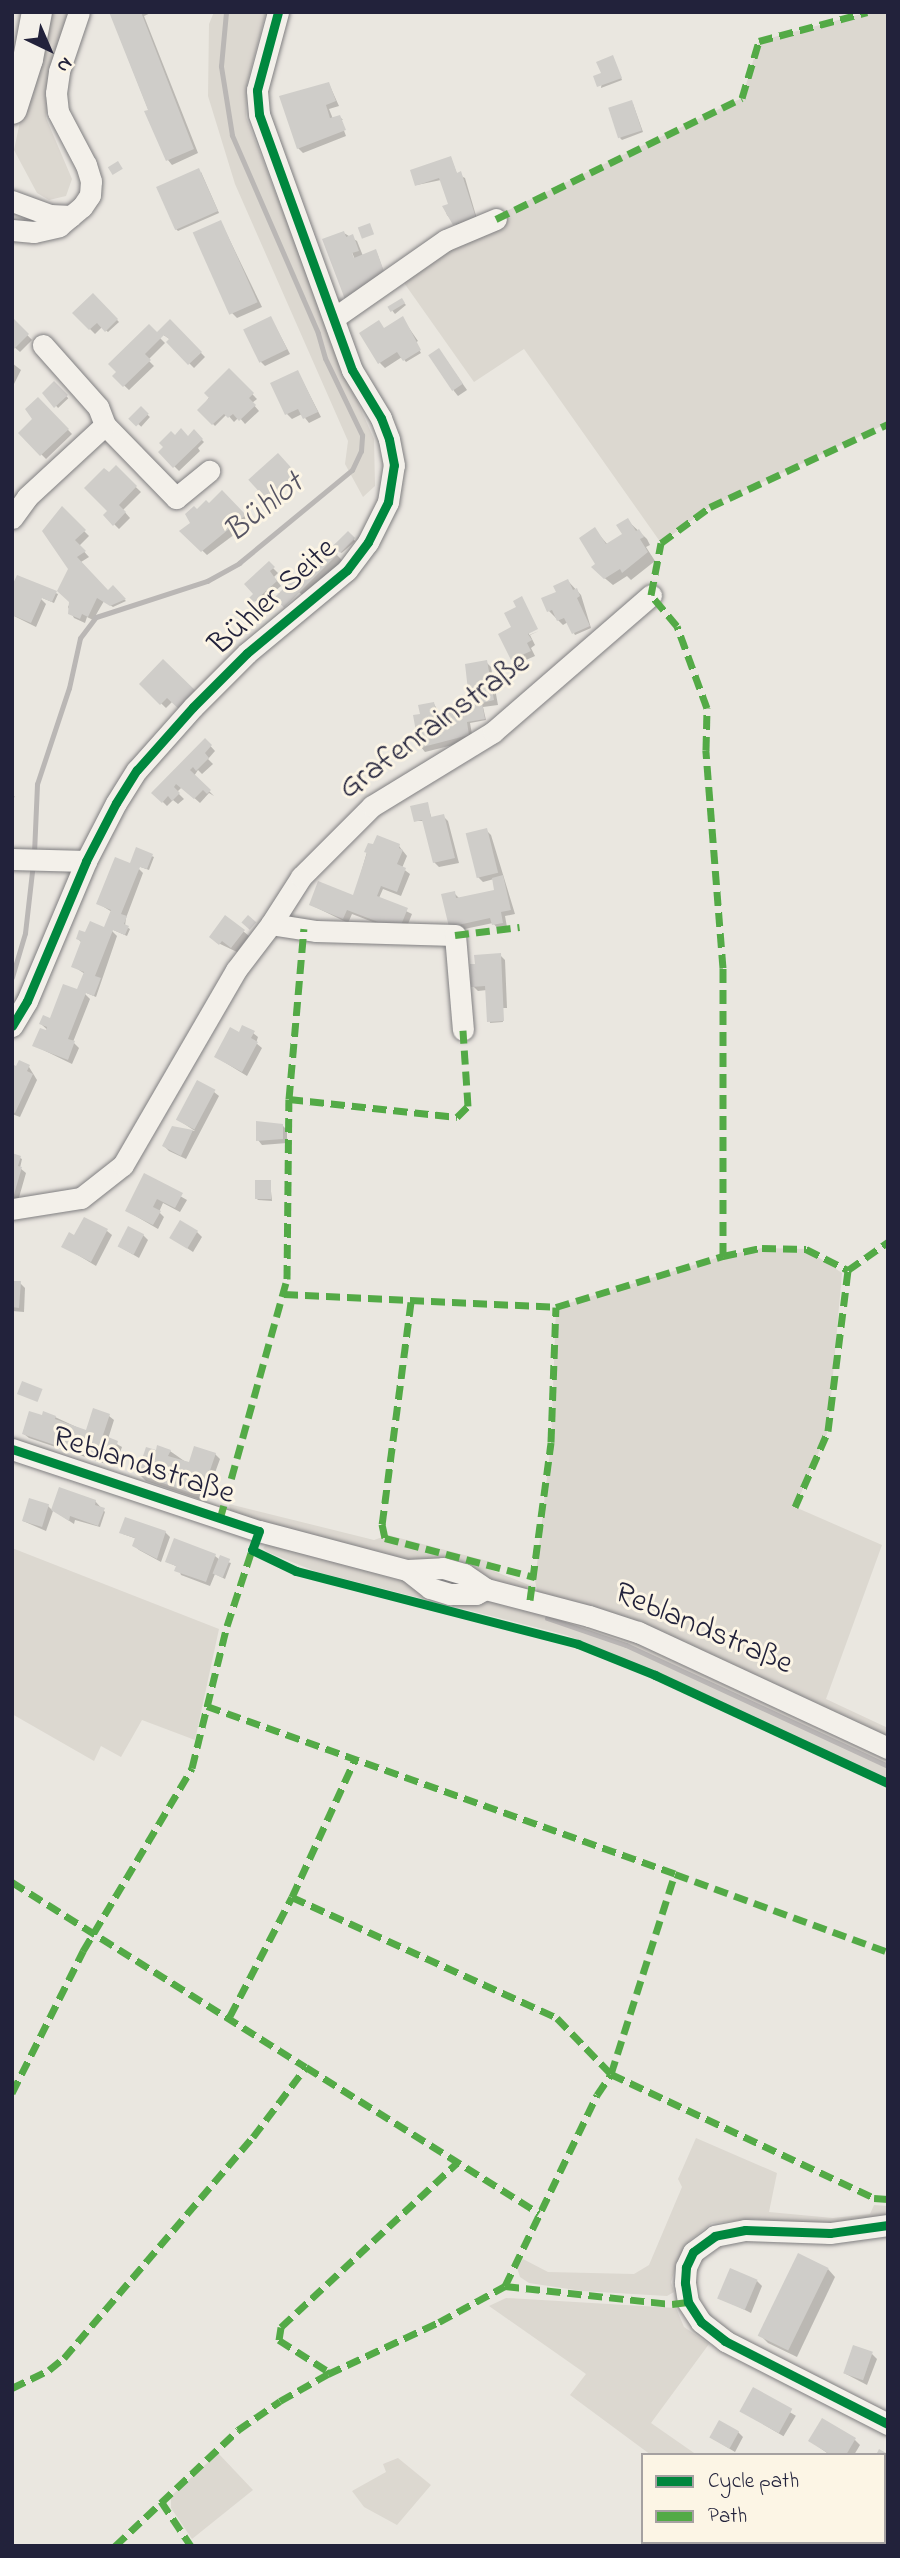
<!DOCTYPE html>
<meta charset="utf-8">
<style>
body{margin:0}
#map{position:relative;width:900px;height:2558px;overflow:hidden;background:#eae7e0;font-family:"Indie Flower",sans-serif}
div>[style]{position:absolute}
.green>*{inset:0;background:#dcd8d0}
.shadow>*{inset:0;background:#0003;transform-origin:0 0}
.stream>*{height:5px;margin:-2.5px;padding:0 2.5px;transform-origin:2.5px;border-radius:2.5px;background:#bab7b5}
.building>*{inset:0;background:#cfcdc9;transform-origin:0 0}
.roads{filter:drop-shadow(0 0 2px #807f81) drop-shadow(0 0 2px #807f81)}
.minor>*{height:21px;margin:-10.5px;padding:0 10.5px;transform-origin:10.5px;border-radius:10.5px;background:#f3f0ea}
.secondary>*{height:30px;margin:-15px;padding:0 15px;transform-origin:15px;border-radius:15px;background:#f3f0ea}
.quiet>*{height:7px;margin-top:-3.5px;transform-origin:0;background:repeating-linear-gradient(90deg,#53aa46 0 14px,transparent 0 21px)}
.cycleway>*{height:9px;margin:-4.5px;padding:0 4.5px;transform-origin:4.5px;border-radius:4.5px;background:#00873e}
span{translate:-50% -50%;white-space:nowrap;text-align:center;line-height:1.15;-webkit-text-stroke:6px #fcf5e5;paint-order:stroke}
.street-label{font-size:32px;color:#22223b}
.water-label{font-size:33px;color:#575564;font-style:italic}
.frame{position:absolute;inset:0;border:14px solid #22223b;pointer-events:none}
.legend{position:absolute;left:641px;top:2453px;width:245px;height:91px;box-sizing:border-box;background:#fcf5e5;border:2px solid #a5a1a1;margin:0;padding:9px 12px;list-style:none;font-size:21px;color:#22223b}
.legend li{display:flex;align-items:center;gap:14px;height:35px}
.legend b{width:35px;border:2px solid #a5a1a1}
.north{position:absolute;left:14px;top:14px;width:70px;height:70px;-webkit-text-stroke:5px #fcf5e5;paint-order:stroke;rotate:136deg;font-size:19px;font-weight:700;line-height:28px;text-align:center;color:#22223b}
.north::after{content:'';display:block;margin:auto;width:24px;height:32px;background:#22223b;clip-path:polygon(50% 0,100% 100%,50% 72%,0 100%)}
</style>
<div id="map">
<div class="green">
<i style="clip-path:polygon(52px 12px,77px 12px,49px 88px,46px 118px,72px 179px,66px 196px,49px 200px,37px 193px,14px 150px,31px 69px)"></i>
<i style="clip-path:polygon(214px 12px,266px 12px,247px 84px,246px 117px,354px 394px,374px 439px,375px 486px,363px 497px,345px 464px,348px 441px,235px 184px,208px 96px,209px 24px)"></i>
<i style="clip-path:polygon(869px 12px,888px 12px,888px 423px,710px 507px,661px 543px,524px 349px,474px 382px,402px 280px,446px 240px,742px 98px,759px 41px)"></i>
<i style="clip-path:polygon(762px 1248px,806px 1249px,842px 1273px,828px 1431px,795px 1507px,882px 1545px,826px 1699px,888px 1728px,888px 1738px,538px 1594px,535px 1581px,551px 1443px,556px 1307px,723px 1256px)"></i>
<i style="clip-path:polygon(229px 1504px,374px 1540px,388px 1535px,491px 1562px,489px 1569px,529px 1585px,524px 1591px,231px 1515px)"></i>
<i style="clip-path:polygon(267px 1544px,569px 1618px,637px 1642px,888px 1758px,888px 1780px,669px 1677px,566px 1635px,317px 1572px,267px 1552px,263px 1548px)"></i>
<i style="clip-path:polygon(12px 1548px,219px 1629px,195px 1740px,142px 1720px,121px 1757px,101px 1746px,94px 1761px,12px 1714px)"></i>
<i style="clip-path:polygon(696px 2138px,777px 2173px,769px 2212px,833px 2218px,870px 2214px,874px 2205px,888px 2206px,888px 2215px,842px 2224px,787px 2224px,756px 2219px,712px 2223px,690px 2240px,678px 2260px,671px 2282px,674px 2292px,667px 2296px,582px 2291px,529px 2283px,520px 2277px,517px 2268px,523px 2259px,548px 2272px,634px 2274px,649px 2265px,682px 2187px,678px 2179px)"></i>
<i style="clip-path:polygon(506px 2298px,676px 2308px,684px 2327px,709px 2344px,651px 2423px,697px 2455px,651px 2455px,570px 2395px,586px 2374px,489px 2306px)"></i>
<i style="clip-path:polygon(218px 2453px,253px 2490px,192px 2539px,171px 2508px,171px 2496px)"></i>
<i style="clip-path:polygon(398px 2458px,431px 2485px,397px 2525px,364px 2507px,352px 2491px,386px 2472px,383px 2464px)"></i>
</div>
<div class="shadow">
<i style="clip-path:polygon(110px 12px,153px 12px,144px 16px,198px 153px,172px 165px,168px 160px)"></i>
<i style="clip-path:polygon(613px 57px,622px 80px,601px 88px,603px 74px)"></i>
<i style="clip-path:polygon(329px 84px,339px 106px,329px 109px,333px 119px,340px 117px,343px 120px,340px 120px,346px 136px,303px 153px,298px 148px)"></i>
<i style="clip-path:polygon(633px 104px,643px 132px,622px 140px,620px 138px)"></i>
<i style="clip-path:polygon(451px 158px,457px 174px,465px 178px,477px 219px,457px 226px,447px 215px,444px 207px,450px 205px,441px 180px,417px 185px)"></i>
<i style="clip-path:polygon(201px 172px,219px 213px,178px 231px,176px 229px)"></i>
<i style="clip-path:polygon(221px 222px,262px 307px,237px 318px,232px 313px)"></i>
<i style="clip-path:polygon(344px 233px,357px 241px,363px 256px,377px 253px,385px 275px,371px 298px)"></i>
<i style="clip-path:polygon(93px 295px,119px 322px,108px 332px,102px 327px,95px 334px,74px 313px)"></i>
<i style="clip-path:polygon(402px 301px,406px 305px,395px 314px,391px 309px)"></i>
<i style="clip-path:polygon(271px 318px,290px 354px,265px 366px,260px 361px)"></i>
<i style="clip-path:polygon(402px 318px,418px 341px,415px 343px,421px 353px,406px 362px,402px 357px,385px 368px,380px 363px,385px 329px)"></i>
<i style="clip-path:polygon(12px 319px,32px 340px,20px 352px,12px 345px)"></i>
<i style="clip-path:polygon(170px 321px,205px 357px,194px 368px,168px 342px,171px 340px,159px 332px)"></i>
<i style="clip-path:polygon(149px 327px,165px 343px,148px 360px,154px 366px,129px 390px,114px 376px)"></i>
<i style="clip-path:polygon(439px 350px,467px 390px,458px 396px,454px 391px)"></i>
<i style="clip-path:polygon(12px 363px,21px 370px,12px 388px)"></i>
<i style="clip-path:polygon(229px 370px,257px 399px,252px 403px,259px 411px,245px 424px,239px 417px,234px 422px,227px 414px,215px 426px,200px 410px)"></i>
<i style="clip-path:polygon(298px 372px,321px 417px,309px 423px,302px 414px,292px 419px,287px 414px)"></i>
<i style="left:54px;top:383px;width:21px;height:14px;rotate:47deg"></i>
<i style="clip-path:polygon(38px 399px,72px 434px,46px 459px,20px 433px,34px 420px)"></i>
<i style="left:141px;top:409px;width:12px;height:13px;rotate:42deg"></i>
<i style="clip-path:polygon(194px 432px,204px 442px,198px 448px,200px 451px,179px 471px,160px 452px,175px 437px,188px 438px)"></i>
<i style="left:278px;top:455px;width:31px;height:37px;rotate:48deg"></i>
<i style="clip-path:polygon(116px 468px,141px 492px,123px 510px,130px 518px,119px 529px,105px 515px,109px 511px,109px 475px)"></i>
<i style="clip-path:polygon(222px 492px,247px 517px,236px 528px,239px 531px,207px 555px,182px 531px,192px 523px,197px 511px,209px 505px)"></i>
<i style="clip-path:polygon(62px 509px,89px 536px,79px 546px,89px 557px,81px 562px,108px 592px,113px 588px,126px 601px,113px 607px,104px 601px,93px 620px,87px 617px,85px 623px,74px 618px,68px 607px,80px 584px,59px 592px,54px 603px,38px 596px,46px 604px,36px 627px,12px 615px,44px 588px,58px 594px,70px 569px)"></i>
<i style="clip-path:polygon(627px 520px,647px 539px,650px 545px,646px 547px,655px 561px,631px 580px,627px 576px,613px 585px,601px 575px,595px 530px,608px 545px,624px 535px)"></i>
<i style="left:348px;top:533px;width:11px;height:18px;rotate:49deg"></i>
<i style="left:328px;top:546px;width:20px;height:53px;rotate:45deg"></i>
<i style="clip-path:polygon(269px 564px,278px 573px,274px 577px,281px 586px,259px 605px,252px 597px)"></i>
<i style="clip-path:polygon(568px 581px,581px 595px,591px 628px,575px 635px,568px 622px,563px 625px,549px 611px)"></i>
<i style="clip-path:polygon(529px 631px,529px 635px,539px 631px,530px 635px,535px 645px,531px 648px,535px 656px,517px 664px,512px 659px)"></i>
<i style="clip-path:polygon(163px 662px,173px 701px,166px 708px,141px 684px)"></i>
<i style="clip-path:polygon(486px 662px,491px 667px,498px 705px,483px 707px,486px 720px,470px 723px,473px 740px,425px 752px,421px 747px,422px 715px,434px 704px,440px 714px,467px 710px)"></i>
<i style="clip-path:polygon(205px 740px,215px 751px,208px 759px,213px 764px,202px 774px,198px 770px,194px 776px,214px 796px,209px 793px,200px 803px,182px 787px,177px 792px,184px 799px,178px 804px,173px 800px,167px 806px,154px 793px)"></i>
<i style="left:12px;top:794px;width:4px;height:36px;rotate:45deg"></i>
<i style="clip-path:polygon(427px 804px,432px 819px,443px 816px,448px 821px,459px 863px,439px 867px,434px 862px,424px 821px,416px 821px)"></i>
<i style="clip-path:polygon(486px 830px,491px 835px,515px 914px,505px 916px,507px 927px,498px 929px,493px 923px,455px 931px,454px 893px,459px 898px,496px 891px,494px 879px,483px 882px,478px 877px)"></i>
<i style="clip-path:polygon(369px 845px,399px 846px,407px 856px,402px 868px,410px 874px,401px 896px,383px 889px,379px 898px,412px 914px,404px 934px,352px 914px,348px 923px,311px 905px,354px 897px)"></i>
<i style="clip-path:polygon(137px 850px,154px 857px,149px 870px,135px 865px,143px 873px,126px 918px,125px 926px,130px 929px,127px 936px,109px 928px,117px 936px,96px 997px,82px 991px,90px 999px,73px 1042px,79px 1048px,72px 1064px,35px 1046px,41px 1030px,52px 1034px,41px 1024px,44px 1017px,51px 1020px,64px 986px,85px 994px,79px 989px,85px 974px,73px 966px,82px 943px,78px 939px,80px 932px,86px 935px,91px 923px,111px 931px,106px 926px,112px 912px,99px 904px,116px 859px,131px 865px)"></i>
<i style="clip-path:polygon(226px 917px,249px 936px,237px 952px,216px 942px)"></i>
<i style="clip-path:polygon(500px 955px,505px 960px,507px 1008px,502px 1008px,503px 1022px,490px 1023px,487px 990px,478px 991px,473px 986px)"></i>
<i style="clip-path:polygon(253px 1033px,258px 1037px,256px 1043px,262px 1048px,247px 1076px,216px 1057px,240px 1034px)"></i>
<i style="clip-path:polygon(12px 1066px,29px 1067px,37px 1080px,20px 1117px,12px 1114px)"></i>
<i style="clip-path:polygon(214px 1092px,219px 1096px,186px 1159px,169px 1151px,164px 1146px,173px 1128px,195px 1131px,177px 1119px)"></i>
<i style="clip-path:polygon(282px 1125px,287px 1130px,287px 1143px,262px 1145px,258px 1140px)"></i>
<i style="clip-path:polygon(12px 1154px,22px 1159px,20px 1168px,26px 1173px,18px 1201px,12px 1200px)"></i>
<i style="clip-path:polygon(145px 1176px,187px 1200px,180px 1212px,163px 1203px,159px 1212px,164px 1217px,158px 1229px,127px 1211px)"></i>
<i style="clip-path:polygon(270px 1182px,272px 1201px,258px 1200px,256px 1198px)"></i>
<i style="clip-path:polygon(107px 1231px,112px 1235px,96px 1266px,63px 1246px,75px 1237px)"></i>
<i style="clip-path:polygon(197px 1232px,202px 1237px,193px 1252px,172px 1238px)"></i>
<i style="clip-path:polygon(143px 1235px,148px 1240px,139px 1258px,120px 1247px)"></i>
<i style="clip-path:polygon(12px 1282px,20px 1283px,25px 1288px,24px 1312px,12px 1311px)"></i>
<i style="clip-path:polygon(109px 1416px,114px 1420px,108px 1439px,122px 1447px,115px 1467px,29px 1438px,24px 1434px,55px 1417px,87px 1432px)"></i>
<i style="clip-path:polygon(170px 1451px,190px 1465px,215px 1454px,220px 1459px,208px 1492px,202px 1490px,199px 1499px,146px 1481px,139px 1474px)"></i>
<i style="clip-path:polygon(95px 1501px,105px 1512px,100px 1527px,75px 1520px,74px 1524px,53px 1510px)"></i>
<i style="clip-path:polygon(48px 1506px,53px 1511px,46px 1531px,23px 1521px)"></i>
<i style="clip-path:polygon(165px 1532px,170px 1537px,161px 1562px,139px 1550px,134px 1545px,137px 1539px,123px 1534px)"></i>
<i style="clip-path:polygon(215px 1556px,220px 1560px,231px 1563px,225px 1579px,215px 1574px,210px 1586px,181px 1575px,178px 1567px,167px 1562px)"></i>
<i style="clip-path:polygon(828px 2269px,835px 2277px,797px 2357px,768px 2343px,760px 2335px)"></i>
<i style="clip-path:polygon(757px 2281px,762px 2286px,751px 2313px,719px 2297px)"></i>
<i style="clip-path:polygon(872px 2354px,877px 2359px,867px 2385px,844px 2373px)"></i>
<i style="left:753px;top:2390px;width:50px;height:24px;rotate:31deg"></i>
<i style="clip-path:polygon(738px 2432px,743px 2437px,735px 2452px,712px 2438px)"></i>
<i style="clip-path:polygon(855px 2440px,860px 2445px,854px 2455px,830px 2455px,810px 2441px)"></i>
<i style="clip-path:polygon(884px 2541px,888px 2546px,879px 2546px,880px 2542px)"></i>
</div>
<div class="stream">
<i style="left:34px;top:853px;width:69px;rotate:-87.5deg"></i>
<i style="left:37px;top:784px;width:101px;rotate:-71.6deg"></i>
<i style="left:69px;top:688px;width:51px;rotate:-77.6deg"></i>
<i style="left:80px;top:638px;width:26px;rotate:-53deg"></i>
<i style="left:96px;top:617px;width:117px;rotate:-18deg"></i>
<i style="left:207px;top:581px;width:37px;rotate:-29deg"></i>
<i style="left:239px;top:563px;width:146px;rotate:-39.5deg"></i>
<i style="left:352px;top:470px;width:21px;rotate:-65deg"></i>
<i style="left:361px;top:451px;width:16px;rotate:-86deg"></i>
<i style="left:362px;top:435px;width:85px;rotate:-115.7deg"></i>
<i style="left:325px;top:358px;width:26px;rotate:-106deg"></i>
<i style="left:318px;top:333px;width:216px;rotate:-113.5deg"></i>
<i style="left:232px;top:135px;width:70px;rotate:-99.1deg"></i>
<i style="left:221px;top:66px;width:54px;rotate:-84.7deg"></i>
<i style="left:12px;top:977px;width:46px;rotate:-73.5deg"></i>
<i style="left:25px;top:933px;width:70px;rotate:-83.5deg"></i>
<i style="left:547px;top:1618px;width:83px;rotate:18.9deg"></i>
<i style="left:626px;top:1645px;width:289px;rotate:24.8deg"></i>
</div>
<div class="building">
<i style="clip-path:polygon(109px 12px,141px 12px,194px 149px,166px 161px,144px 111px,148px 110px)"></i>
<i style="clip-path:polygon(613px 55px,622px 78px,597px 87px,593px 76px,601px 73px,596px 62px)"></i>
<i style="clip-path:polygon(329px 82px,336px 101px,326px 105px,330px 118px,340px 115px,346px 130px,297px 149px,279px 96px)"></i>
<i style="left:632px;top:100px;width:32px;height:25px;rotate:72deg"></i>
<i style="clip-path:polygon(451px 156px,457px 173px,461px 171px,476px 218px,453px 225px,442px 206px,448px 204px,439px 178px,415px 186px,410px 170px)"></i>
<i style="left:118px;top:161px;width:9px;height:12px;rotate:58deg"></i>
<i style="left:199px;top:168px;width:47px;height:47px;rotate:66deg"></i>
<i style="left:221px;top:220px;width:90px;height:31px;rotate:66deg"></i>
<i style="left:370px;top:223px;width:12px;height:13px;rotate:70deg"></i>
<i style="clip-path:polygon(344px 231px,346px 237px,353px 234px,359px 251px,352px 253px,354px 258px,376px 249px,386px 277px,346px 302px,322px 239px)"></i>
<i style="clip-path:polygon(93px 293px,118px 319px,105px 332px,97px 323px,89px 330px,72px 313px)"></i>
<i style="left:402px;top:298px;width:6px;height:17px;rotate:59deg"></i>
<i style="left:271px;top:316px;width:37px;height:31px;rotate:64deg"></i>
<i style="clip-path:polygon(403px 316px,421px 350px,403px 361px,397px 352px,378px 364px,359px 333px,379px 320px,384px 328px)"></i>
<i style="clip-path:polygon(12px 317px,29px 334px,14px 349px,12px 347px)"></i>
<i style="clip-path:polygon(170px 319px,202px 352px,188px 365px,166px 342px,169px 339px,164px 335px,145px 354px,151px 360px,123px 387px,112px 376px,116px 372px,108px 364px,149px 324px,157px 332px)"></i>
<i style="left:439px;top:348px;width:43px;height:13px;rotate:56deg"></i>
<i style="clip-path:polygon(229px 368px,254px 393px,249px 398px,256px 405px,239px 421px,233px 414px,228px 418px,224px 414px,212px 425px,197px 410px,209px 398px,204px 393px)"></i>
<i style="clip-path:polygon(298px 370px,318px 412px,303px 419px,298px 409px,285px 415px,270px 383px)"></i>
<i style="clip-path:polygon(54px 381px,68px 395px,54px 408px,42px 393px)"></i>
<i style="clip-path:polygon(38px 397px,69px 429px,40px 456px,18px 433px,32px 419px,25px 409px)"></i>
<i style="left:141px;top:406px;width:11px;height:18px;rotate:45deg"></i>
<i style="clip-path:polygon(181px 428px,188px 436px,194px 429px,203px 439px,173px 468px,158px 452px,163px 447px,159px 443px,171px 431px,175px 435px)"></i>
<i style="left:278px;top:453px;width:27px;height:40px;rotate:48deg"></i>
<i style="clip-path:polygon(116px 465px,137px 486px,119px 505px,126px 512px,113px 526px,103px 515px,107px 511px,84px 488px,104px 468px,109px 472px)"></i>
<i style="clip-path:polygon(222px 490px,246px 515px,201px 552px,179px 531px,190px 523px,185px 514px,194px 506px,197px 509px,206px 500px,209px 503px)"></i>
<i style="clip-path:polygon(62px 506px,86px 530px,75px 540px,86px 551px,77px 557px,108px 590px,113px 585px,126px 599px,110px 606px,97px 598px,88px 617px,82px 614px,80px 619px,68px 614px,69px 602px,57px 591px,68px 569px,42px 531px)"></i>
<i style="clip-path:polygon(628px 518px,636px 531px,639px 529px,644px 537px,640px 539px,648px 552px,622px 573px,620px 569px,604px 579px,591px 567px,595px 564px,579px 538px,595px 527px,606px 544px,622px 534px,616px 525px)"></i>
<i style="left:348px;top:531px;width:10px;height:21px;rotate:45deg"></i>
<i style="left:328px;top:544px;width:14px;height:76px;rotate:45deg"></i>
<i style="clip-path:polygon(269px 561px,275px 567px,270px 571px,277px 581px,254px 602px,249px 598px,253px 594px,244px 584px)"></i>
<i style="clip-path:polygon(17px 575px,57px 591px,52px 602px,42px 598px,31px 623px,12px 615px,12px 586px)"></i>
<i style="clip-path:polygon(568px 579px,573px 590px,577px 588px,580px 596px,577px 598px,590px 626px,572px 634px,564px 618px,557px 621px,552px 610px,547px 612px,541px 598px,556px 592px,553px 586px)"></i>
<i style="clip-path:polygon(522px 596px,538px 629px,528px 634px,532px 640px,527px 643px,531px 651px,511px 660px,498px 634px,511px 627px,504px 613px,516px 607px,513px 601px)"></i>
<i style="clip-path:polygon(163px 659px,199px 694px,182px 712px,167px 698px,160px 705px,139px 684px)"></i>
<i style="clip-path:polygon(487px 660px,494px 700px,482px 703px,485px 719px,467px 722px,469px 735px,419px 748px,413px 715px,420px 714px,418px 705px,434px 702px,436px 711px,442px 713px,465px 709px,463px 700px,469px 699px,465px 664px)"></i>
<i style="clip-path:polygon(205px 738px,212px 745px,205px 753px,209px 758px,196px 771px,193px 767px,190px 770px,211px 790px,207px 794px,203px 790px,194px 799px,176px 784px,174px 787px,180px 793px,172px 801px,168px 796px,162px 803px,151px 793px)"></i>
<i style="clip-path:polygon(428px 802px,431px 817px,444px 814px,455px 858px,433px 863px,422px 820px,414px 822px,410px 806px)"></i>
<i style="left:487px;top:828px;width:46px;height:22px;rotate:76deg"></i>
<i style="clip-path:polygon(377px 835px,400px 844px,399px 848px,403px 850px,397px 864px,406px 868px,397px 892px,381px 886px,377px 896px,408px 908px,399px 930px,347px 910px,343px 919px,309px 905px,318px 881px,353px 895px,367px 853px,364px 852px,368px 843px,373px 844px)"></i>
<i style="clip-path:polygon(136px 847px,153px 854px,147px 869px,140px 867px,121px 914px,127px 916px,124px 924px,129px 926px,125px 935px,113px 930px,95px 976px,101px 978px,94px 996px,86px 993px,68px 1039px,75px 1041px,68px 1060px,32px 1046px,40px 1028px,46px 1030px,47px 1027px,39px 1024px,43px 1015px,50px 1018px,63px 984px,77px 989px,84px 972px,71px 967px,81px 941px,76px 939px,79px 930px,85px 932px,90px 921px,104px 927px,111px 910px,96px 904px,115px 857px,130px 863px)"></i>
<i style="clip-path:polygon(503px 875px,511px 910px,501px 912px,503px 923px,492px 925px,490px 918px,449px 927px,441px 894px,455px 891px,456px 898px,494px 890px,492px 878px)"></i>
<i style="clip-path:polygon(225px 915px,245px 930px,231px 948px,222px 941px,219px 945px,209px 937px)"></i>
<i style="left:248px;top:915px;width:11px;height:10px;rotate:41deg"></i>
<i style="clip-path:polygon(501px 953px,504px 1021px,487px 1022px,485px 986px,471px 987px,470px 964px,475px 964px,474px 955px)"></i>
<i style="clip-path:polygon(242px 1025px,255px 1031px,251px 1038px,258px 1042px,242px 1072px,214px 1057px,230px 1027px,239px 1032px)"></i>
<i style="clip-path:polygon(19px 1060px,30px 1065px,27px 1071px,33px 1074px,15px 1113px,12px 1112px,12px 1064px,16px 1066px)"></i>
<i style="left:197px;top:1080px;width:21px;height:45px;rotate:28deg"></i>
<i style="clip-path:polygon(256px 1121px,283px 1124px,283px 1139px,256px 1141px)"></i>
<i style="clip-path:polygon(172px 1126px,193px 1130px,181px 1156px,162px 1146px)"></i>
<i style="clip-path:polygon(12px 1153px,21px 1156px,18px 1166px,22px 1167px,13px 1198px)"></i>
<i style="clip-path:polygon(144px 1173px,183px 1193px,175px 1208px,157px 1199px,153px 1207px,161px 1211px,153px 1225px,125px 1211px)"></i>
<i style="left:255px;top:1180px;width:16px;height:19px"></i>
<i style="clip-path:polygon(84px 1217px,108px 1229px,91px 1262px,61px 1247px,69px 1232px,74px 1235px)"></i>
<i style="left:180px;top:1220px;width:21px;height:21px;rotate:31deg"></i>
<i style="left:128px;top:1226px;width:18px;height:23px;rotate:27deg"></i>
<i style="clip-path:polygon(12px 1281px,21px 1281px,19px 1308px,12px 1307px)"></i>
<i style="left:22px;top:1381px;width:22px;height:14px;rotate:21deg"></i>
<i style="clip-path:polygon(93px 1408px,110px 1414px,103px 1435px,118px 1441px,111px 1464px,22px 1434px,29px 1411px,42px 1415px,43px 1411px,56px 1416px,55px 1419px,86px 1430px)"></i>
<i style="clip-path:polygon(157px 1445px,171px 1450px,168px 1456px,189px 1462px,194px 1446px,216px 1453px,204px 1488px,194px 1485px,191px 1493px,137px 1474px,146px 1447px,156px 1450px)"></i>
<i style="clip-path:polygon(59px 1487px,96px 1500px,95px 1505px,105px 1508px,98px 1526px,70px 1516px,69px 1521px,51px 1510px)"></i>
<i style="left:29px;top:1498px;width:21px;height:24px;rotate:17deg"></i>
<i style="clip-path:polygon(125px 1517px,166px 1531px,157px 1559px,132px 1546px,135px 1538px,119px 1533px)"></i>
<i style="clip-path:polygon(174px 1538px,216px 1554px,206px 1582px,174px 1571px,176px 1566px,165px 1562px)"></i>
<i style="left:220px;top:1555px;width:11px;height:20px;rotate:22deg"></i>
<i style="left:798px;top:2253px;width:34px;height:92px;rotate:26deg"></i>
<i style="left:730px;top:2268px;width:30px;height:33px;rotate:23deg"></i>
<i style="left:853px;top:2345px;width:21px;height:30px;rotate:19deg"></i>
<i style="left:753px;top:2387px;width:45px;height:28px;rotate:29deg"></i>
<i style="clip-path:polygon(822px 2418px,856px 2438px,846px 2455px,831px 2455px,808px 2441px)"></i>
<i style="left:719px;top:2420px;width:23px;height:20px;rotate:29deg"></i>
<i style="clip-path:polygon(879px 2449px,888px 2454px,888px 2490px,884px 2496px,884px 2455px,876px 2455px)"></i>
</div>
<div class="roads">
<div class="minor">
<i style="left:12px;top:201px;width:40px;rotate:20.2deg"></i>
<i style="left:50px;top:215px;width:21px;rotate:3deg"></i>
<i style="left:12px;top:230px;width:22px;rotate:5deg"></i>
<i style="left:34px;top:232px;width:26px;rotate:-13deg"></i>
<i style="left:59px;top:226px;width:30px;rotate:-40deg"></i>
<i style="left:82px;top:207px;width:14px;rotate:-56deg"></i>
<i style="left:90px;top:195px;width:14px;rotate:-86deg"></i>
<i style="left:91px;top:181px;width:17px;rotate:-107deg"></i>
<i style="left:86px;top:165px;width:60px;rotate:-117.8deg"></i>
<i style="left:58px;top:112px;width:19px;rotate:-96deg"></i>
<i style="left:56px;top:93px;width:22px;rotate:-82deg"></i>
<i style="left:59px;top:71px;width:62px;rotate:-71.3deg"></i>
<i style="left:334px;top:318px;width:136px;rotate:-34.9deg"></i>
<i style="left:446px;top:240px;width:54px;rotate:-22.8deg"></i>
<i style="left:105px;top:425px;width:102px;rotate:45.8deg"></i>
<i style="left:176px;top:498px;width:43px;rotate:-39.3deg"></i>
<i style="left:12px;top:518px;width:26px;rotate:-54deg"></i>
<i style="left:27px;top:497px;width:106px;rotate:-42.7deg"></i>
<i style="left:105px;top:425px;width:19px;rotate:-111deg"></i>
<i style="left:98px;top:407px;width:83px;rotate:-131.6deg"></i>
<i style="left:12px;top:859px;width:74px;rotate:1.5deg"></i>
<i style="left:271px;top:924px;width:46px;rotate:8.8deg"></i>
<i style="left:316px;top:931px;width:139px;rotate:1.6deg"></i>
<i style="left:455px;top:935px;width:95px;rotate:85.2deg"></i>
<i style="left:12px;top:1026px;width:29px;rotate:-59deg"></i>
<i style="left:27px;top:1001px;width:152px;rotate:-67.1deg"></i>
<i style="left:86px;top:861px;width:65px;rotate:-62.7deg"></i>
<i style="left:116px;top:803px;width:39px;rotate:-58deg"></i>
<i style="left:137px;top:770px;width:84px;rotate:-48.4deg"></i>
<i style="left:193px;top:707px;width:76px;rotate:-45deg"></i>
<i style="left:247px;top:653px;width:130px;rotate:-39.7deg"></i>
<i style="left:347px;top:570px;width:35px;rotate:-53deg"></i>
<i style="left:368px;top:542px;width:45px;rotate:-63.4deg"></i>
<i style="left:388px;top:502px;width:37px;rotate:-81deg"></i>
<i style="left:394px;top:465px;width:26px;rotate:-101deg"></i>
<i style="left:389px;top:439px;width:22px;rotate:-111deg"></i>
<i style="left:381px;top:418px;width:56px;rotate:-121.1deg"></i>
<i style="left:352px;top:370px;width:272px;rotate:-110deg"></i>
<i style="left:259px;top:114px;width:24px;rotate:-95deg"></i>
<i style="left:257px;top:90px;width:81px;rotate:-74.9deg"></i>
<i style="left:12px;top:1209px;width:70px;rotate:-9.1deg"></i>
<i style="left:81px;top:1198px;width:53px;rotate:-38.2deg"></i>
<i style="left:123px;top:1165px;width:225px;rotate:-59.9deg"></i>
<i style="left:236px;top:970px;width:58px;rotate:-52.7deg"></i>
<i style="left:271px;top:924px;width:56px;rotate:-57.4deg"></i>
<i style="left:301px;top:877px;width:100px;rotate:-45deg"></i>
<i style="left:372px;top:806px;width:142px;rotate:-31.4deg"></i>
<i style="left:493px;top:732px;width:209px;rotate:-40.9deg"></i>
<i style="left:12px;top:1449px;width:260px;rotate:18.4deg"></i>
<i style="left:259px;top:1531px;width:153px;rotate:14.8deg"></i>
<i style="left:407px;top:1570px;width:36px;rotate:-3deg"></i>
<i style="left:443px;top:1568px;width:22px;rotate:16deg"></i>
<i style="left:464px;top:1574px;width:27px;rotate:34deg"></i>
<i style="left:486px;top:1589px;width:106px;rotate:14.7deg"></i>
<i style="left:589px;top:1616px;width:52px;rotate:18.1deg"></i>
<i style="left:638px;top:1632px;width:276px;rotate:24.9deg"></i>
<i style="left:407px;top:1570px;width:29px;rotate:38deg"></i>
<i style="left:430px;top:1588px;width:21px;rotate:17deg"></i>
<i style="left:450px;top:1594px;width:26px"></i>
<i style="left:476px;top:1594px;width:11px;rotate:-27deg"></i>
<i style="left:888px;top:2225px;width:59px;rotate:172.1deg"></i>
<i style="left:830px;top:2233px;width:85px;rotate:-178deg"></i>
<i style="left:745px;top:2230px;width:31px;rotate:169deg"></i>
<i style="left:715px;top:2236px;width:27px;rotate:144deg"></i>
<i style="left:693px;top:2252px;width:17px;rotate:115deg"></i>
<i style="left:686px;top:2267px;width:16px;rotate:94deg"></i>
<i style="left:685px;top:2283px;width:19px;rotate:81deg"></i>
<i style="left:688px;top:2302px;width:24px;rotate:57deg"></i>
<i style="left:701px;top:2322px;width:31px;rotate:38deg"></i>
<i style="left:725px;top:2341px;width:183px;rotate:27deg"></i>
</div>
<div class="secondary">
<i style="left:12px;top:109px;width:52px;rotate:-72.3deg"></i>
<i style="left:28px;top:59px;width:48px;rotate:-79.2deg"></i>
</div>
</div>
<div class="quiet">
<i style="left:496px;top:219px;width:274px;rotate:-26.2deg"></i>
<i style="left:742px;top:98px;width:59px;rotate:-73.4deg"></i>
<i style="left:759px;top:41px;width:112px;rotate:-15deg"></i>
<i style="left:455px;top:935px;width:65px;rotate:-7deg"></i>
<i style="left:289px;top:1099px;width:169px;rotate:6.1deg"></i>
<i style="left:457px;top:1117px;width:16px;rotate:-45deg"></i>
<i style="left:468px;top:1106px;width:76px;rotate:-93.8deg"></i>
<i style="left:723px;top:1256px;width:40px;rotate:-12deg"></i>
<i style="left:762px;top:1248px;width:44px;rotate:1.3deg"></i>
<i style="left:806px;top:1249px;width:47px;rotate:26.6deg"></i>
<i style="left:284px;top:1294px;width:272px;rotate:2.7deg"></i>
<i style="left:411px;top:1302px;width:224px;rotate:97.4deg"></i>
<i style="left:382px;top:1524px;width:14px;rotate:78deg"></i>
<i style="left:385px;top:1538px;width:155px;rotate:14.6deg"></i>
<i style="left:795px;top:1507px;width:83px;rotate:-66.5deg"></i>
<i style="left:828px;top:1431px;width:162px;rotate:-82.9deg"></i>
<i style="left:848px;top:1270px;width:49px;rotate:-35deg"></i>
<i style="left:220px;top:1519px;width:249px;rotate:-74.4deg"></i>
<i style="left:287px;top:1279px;width:180px;rotate:-89.4deg"></i>
<i style="left:289px;top:1099px;width:171px;rotate:-85deg"></i>
<i style="left:530px;top:1600px;width:159px;rotate:-82.4deg"></i>
<i style="left:551px;top:1442px;width:135px;rotate:-87.9deg"></i>
<i style="left:556px;top:1307px;width:175px;rotate:-17deg"></i>
<i style="left:723px;top:1256px;width:288px;rotate:-90deg"></i>
<i style="left:723px;top:968px;width:219px;rotate:-94.5deg"></i>
<i style="left:706px;top:750px;width:42px;rotate:-88.6deg"></i>
<i style="left:707px;top:708px;width:87px;rotate:-110.1deg"></i>
<i style="left:677px;top:626px;width:40px;rotate:-130deg"></i>
<i style="left:651px;top:595px;width:53px;rotate:-79.1deg"></i>
<i style="left:661px;top:543px;width:61px;rotate:-36.3deg"></i>
<i style="left:710px;top:507px;width:196px;rotate:-25deg"></i>
<i style="left:207px;top:1706px;width:497px;rotate:19.7deg"></i>
<i style="left:12px;top:1882px;width:347px;rotate:32.2deg"></i>
<i style="left:292px;top:1897px;width:291px;rotate:24.5deg"></i>
<i style="left:557px;top:2018px;width:78px;rotate:46deg"></i>
<i style="left:611px;top:2074px;width:291px;rotate:25.2deg"></i>
<i style="left:874px;top:2198px;width:14px;rotate:4deg"></i>
<i style="left:230px;top:2016px;width:134px;rotate:-62.5deg"></i>
<i style="left:292px;top:1897px;width:154px;rotate:-65.4deg"></i>
<i style="left:12px;top:2093px;width:159px;rotate:-63.4deg"></i>
<i style="left:83px;top:1951px;width:213px;rotate:-59.2deg"></i>
<i style="left:192px;top:1768px;width:146px;rotate:-76.2deg"></i>
<i style="left:227px;top:1626px;width:83px;rotate:-71.8deg"></i>
<i style="left:505px;top:2286px;width:168px;rotate:6.2deg"></i>
<i style="left:672px;top:2304px;width:16px;rotate:-7deg"></i>
<i style="left:328px;top:2374px;width:4px;rotate:-117deg"></i>
<i style="left:326px;top:2370px;width:56px;rotate:-147.4deg"></i>
<i style="left:279px;top:2340px;width:13px;rotate:-81deg"></i>
<i style="left:281px;top:2327px;width:241px;rotate:-43deg"></i>
<i style="left:12px;top:2388px;width:41px;rotate:-25.9deg"></i>
<i style="left:49px;top:2370px;width:19px;rotate:-39deg"></i>
<i style="left:64px;top:2358px;width:291px;rotate:-49.5deg"></i>
<i style="left:253px;top:2137px;width:88px;rotate:-52.9deg"></i>
<i style="left:306px;top:2067px;width:275px;rotate:32.1deg"></i>
<i style="left:161px;top:2501px;width:54px;rotate:56.3deg"></i>
<i style="left:115px;top:2546px;width:169px;rotate:-43.3deg"></i>
<i style="left:238px;top:2430px;width:51px;rotate:-34.6deg"></i>
<i style="left:280px;top:2401px;width:55px;rotate:-29.4deg"></i>
<i style="left:328px;top:2374px;width:123px;rotate:-25.1deg"></i>
<i style="left:439px;top:2322px;width:75px;rotate:-28.6deg"></i>
<i style="left:505px;top:2286px;width:212px;rotate:-64.3deg"></i>
<i style="left:597px;top:2095px;width:25px;rotate:-56deg"></i>
<i style="left:611px;top:2074px;width:210px;rotate:-72.3deg"></i>
<i style="left:675px;top:1874px;width:227px;rotate:20.1deg"></i>
</div>
<div class="cycleway">
<i style="left:12px;top:1026px;width:29px;rotate:-59deg"></i>
<i style="left:27px;top:1001px;width:152px;rotate:-67.1deg"></i>
<i style="left:86px;top:861px;width:65px;rotate:-62.7deg"></i>
<i style="left:116px;top:803px;width:39px;rotate:-58deg"></i>
<i style="left:137px;top:770px;width:84px;rotate:-48.4deg"></i>
<i style="left:193px;top:707px;width:76px;rotate:-45deg"></i>
<i style="left:247px;top:653px;width:130px;rotate:-39.7deg"></i>
<i style="left:347px;top:570px;width:35px;rotate:-53deg"></i>
<i style="left:368px;top:542px;width:45px;rotate:-63.4deg"></i>
<i style="left:388px;top:502px;width:37px;rotate:-81deg"></i>
<i style="left:394px;top:465px;width:26px;rotate:-101deg"></i>
<i style="left:389px;top:439px;width:22px;rotate:-111deg"></i>
<i style="left:381px;top:418px;width:56px;rotate:-121.1deg"></i>
<i style="left:352px;top:370px;width:272px;rotate:-110deg"></i>
<i style="left:259px;top:114px;width:24px;rotate:-95deg"></i>
<i style="left:257px;top:90px;width:81px;rotate:-74.9deg"></i>
<i style="left:12px;top:1449px;width:260px;rotate:18.4deg"></i>
<i style="left:259px;top:1531px;width:20px;rotate:110deg"></i>
<i style="left:252px;top:1550px;width:49px;rotate:25.5deg"></i>
<i style="left:296px;top:1571px;width:291px;rotate:14.5deg"></i>
<i style="left:578px;top:1644px;width:83px;rotate:21.9deg"></i>
<i style="left:655px;top:1675px;width:257px;rotate:24.9deg"></i>
<i style="left:888px;top:2225px;width:59px;rotate:172.1deg"></i>
<i style="left:830px;top:2233px;width:85px;rotate:-178deg"></i>
<i style="left:745px;top:2230px;width:31px;rotate:169deg"></i>
<i style="left:715px;top:2236px;width:27px;rotate:144deg"></i>
<i style="left:693px;top:2252px;width:17px;rotate:115deg"></i>
<i style="left:686px;top:2267px;width:16px;rotate:94deg"></i>
<i style="left:685px;top:2283px;width:19px;rotate:81deg"></i>
<i style="left:688px;top:2302px;width:24px;rotate:57deg"></i>
<i style="left:701px;top:2322px;width:31px;rotate:38deg"></i>
<i style="left:725px;top:2341px;width:183px;rotate:27deg"></i>
</div>
<div class="street-label">
<span style="left:274px;top:598px;rotate:-42deg">Bühler Seite</span>
<span style="left:435px;top:727px;rotate:-36deg">Grafenrainstraße</span>
<span style="left:143px;top:1467px;rotate:18deg">Reblandstraße</span>
<span style="left:703px;top:1630px;rotate:23deg">Reblandstraße</span>
</div>
<div class="water-label">
<span style="left:265px;top:509px;rotate:-39deg">Bühlot</span>
</div>
<div class="frame"></div>
<ul class="legend">
<li><b style="height:9px;background:#00873e"></b>Cycle path</li>
<li><b style="height:9px;background:#53aa46"></b>Path</li>
</ul>
<div class="north">N</div>
</div>
